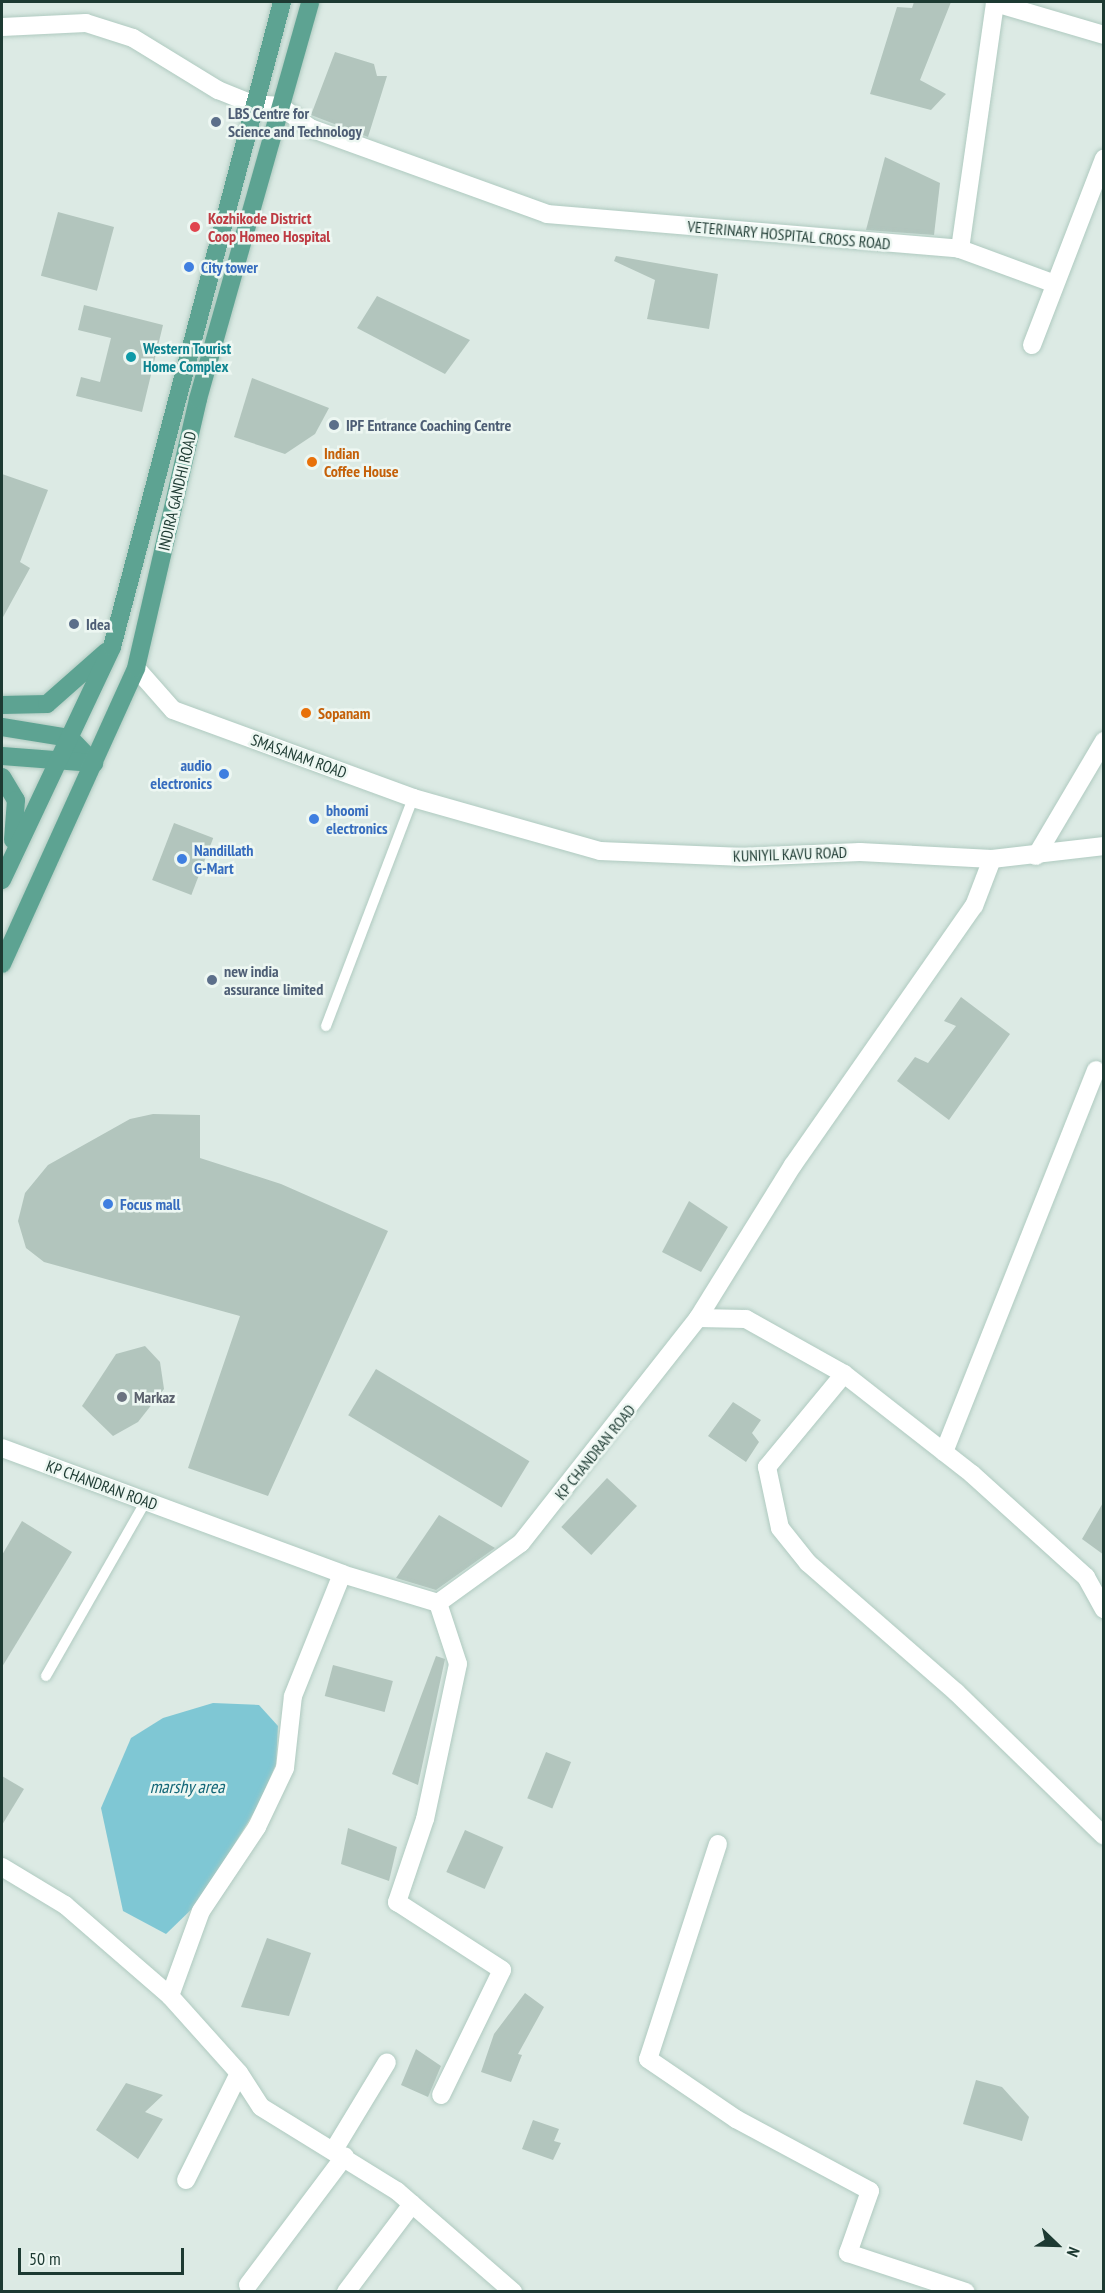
<!DOCTYPE html>
<style>
body{margin:0}
#map{position:relative;width:1105px;height:2293px;overflow:hidden;background:#dceae4;font-family:"PT Sans Narrow",sans-serif}
div>[style]{position:absolute}
.water>*{inset:0;background:#7fc7d4}
.building>*{inset:0;background:#b2c5bd;transform-origin:0 0}
.roads{filter:drop-shadow(0 0 2px #afcac0) drop-shadow(0 0 2px #afcac0)}
.lane>*{height:10px;margin:-5px;padding:0 5px;transform-origin:5px;border-radius:5px;background:#fff}
.street>*{height:18px;margin:-9px;padding:0 9px;transform-origin:9px;border-radius:9px;background:#fff}
.secondary>*{height:18px;margin:-9px;padding:0 9px;transform-origin:9px;border-radius:9px;background:#fff}
.primary>*{height:18px;margin:-9px;padding:0 9px;transform-origin:9px;border-radius:9px;background:#5da392}
.dots>*{width:16px;height:16px;translate:-50% -50%;box-sizing:border-box;border:3px solid #edf7f2;border-radius:50%}
span{translate:-50% -50%;white-space:nowrap;text-align:center;line-height:1.15;-webkit-text-stroke:5px #edf7f2;paint-order:stroke}
.service-label{font-size:16px;color:#4e5e75;font-weight:700}
.left{translate:0 -50%;text-align:left}
.health-label{font-size:16px;color:#be3a42;font-weight:700}
.street-label{font-size:16px;color:#1d3a32}
.shop-label{font-size:16px;color:#366cbe;font-weight:700}
.right{translate:-100% -50%;text-align:right}
.culture-label{font-size:16px;color:#0d838f;font-weight:700}
.food-label{font-size:16px;color:#c56008;font-weight:700}
.worship-label{font-size:16px;color:#5b616d;font-weight:700}
.water-label{font-size:18px;color:#146879;font-style:italic}
.frame{position:absolute;inset:0;border:3px solid #1d3a32;pointer-events:none}
.north{position:absolute;left:1027px;top:2215px;width:60px;height:60px;-webkit-text-stroke:4px #edf7f2;paint-order:stroke;rotate:113deg;font-size:16px;font-weight:700;line-height:24px;text-align:center;color:#1d3a32}
.north::after{content:'';display:block;margin:auto;width:21px;height:27px;background:#1d3a32;clip-path:polygon(50% 0,100% 100%,50% 72%,0 100%)}
.scale{position:absolute;left:18px;top:2248px;width:166px;height:27px;box-sizing:border-box;border:3px solid #1d3a32;border-top:0;padding-left:8px;font-size:18px;line-height:21px;white-space:nowrap;color:#1d3a32;-webkit-text-stroke:4px #edf7f2;paint-order:stroke}
</style>
<div id="map">
<div class="water">
<i style="clip-path:polygon(213px 1703px,259px 1705px,278px 1726px,276px 1764px,259px 1804px,199px 1902px,166px 1934px,123px 1911px,101px 1808px,131px 1738px,163px 1718px)"></i>
</div>
<div class="building">
<i style="clip-path:polygon(914px 2px,951px 2px,920px 80px,946px 94px,931px 110px,870px 94px,897px 7px,912px 8px)"></i>
<i style="clip-path:polygon(335px 52px,374px 64px,377px 76px,387px 76px,368px 137px,311px 115px)"></i>
<i style="clip-path:polygon(885px 157px,940px 183px,934px 235px,866px 230px)"></i>
<i style="left:58px;top:212px;width:58px;height:66px;rotate:15deg"></i>
<i style="clip-path:polygon(616px 256px,718px 274px,709px 329px,647px 319px,655px 280px,614px 261px)"></i>
<i style="clip-path:polygon(377px 296px,470px 340px,445px 374px,357px 328px)"></i>
<i style="clip-path:polygon(84px 305px,163px 325px,142px 412px,76px 396px,81px 377px,100px 382px,111px 338px,78px 330px)"></i>
<i style="clip-path:polygon(252px 378px,329px 408px,315px 434px,285px 454px,234px 437px)"></i>
<i style="clip-path:polygon(2px 474px,48px 490px,20px 562px,30px 568px,2px 619px)"></i>
<i style="left:174px;top:823px;width:42px;height:61px;rotate:21deg"></i>
<i style="clip-path:polygon(961px 997px,1010px 1034px,949px 1120px,897px 1081px,915px 1057px,928px 1063px,956px 1026px,944px 1021px)"></i>
<i style="clip-path:polygon(153px 1114px,200px 1115px,200px 1158px,281px 1184px,388px 1231px,268px 1496px,188px 1468px,240px 1316px,44px 1262px,26px 1248px,18px 1221px,25px 1193px,48px 1165px,130px 1119px)"></i>
<i style="clip-path:polygon(689px 1201px,728px 1227px,701px 1272px,662px 1252px)"></i>
<i style="clip-path:polygon(145px 1346px,160px 1362px,164px 1389px,138px 1422px,113px 1436px,82px 1406px,116px 1354px)"></i>
<i style="left:376px;top:1369px;width:179px;height:54px;rotate:31deg"></i>
<i style="clip-path:polygon(733px 1402px,761px 1420px,752px 1433px,759px 1442px,746px 1462px,708px 1436px)"></i>
<i style="left:607px;top:1478px;width:41px;height:67px;rotate:43deg"></i>
<i style="clip-path:polygon(1104px 1501px,1104px 1555px,1082px 1539px)"></i>
<i style="clip-path:polygon(439px 1515px,495px 1548px,436px 1590px,396px 1578px)"></i>
<i style="clip-path:polygon(22px 1521px,72px 1552px,2px 1667px,2px 1555px)"></i>
<i style="clip-path:polygon(436px 1656px,445px 1659px,418px 1785px,392px 1774px)"></i>
<i style="left:333px;top:1665px;width:62px;height:32px;rotate:15deg"></i>
<i style="left:546px;top:1752px;width:27px;height:50px;rotate:22deg"></i>
<i style="clip-path:polygon(2px 1776px,24px 1789px,2px 1825px)"></i>
<i style="clip-path:polygon(348px 1828px,397px 1847px,389px 1881px,341px 1864px)"></i>
<i style="left:465px;top:1830px;width:42px;height:46px;rotate:24deg"></i>
<i style="clip-path:polygon(267px 1938px,311px 1953px,289px 2016px,241px 2007px)"></i>
<i style="clip-path:polygon(525px 1993px,544px 2007px,518px 2054px,522px 2055px,511px 2082px,481px 2072px,494px 2034px)"></i>
<i style="clip-path:polygon(416px 2049px,441px 2066px,428px 2097px,401px 2085px)"></i>
<i style="clip-path:polygon(976px 2080px,1002px 2087px,1029px 2117px,1022px 2141px,963px 2124px)"></i>
<i style="clip-path:polygon(126px 2083px,163px 2095px,145px 2112px,163px 2119px,138px 2159px,96px 2130px)"></i>
<i style="clip-path:polygon(533px 2120px,559px 2129px,554px 2141px,561px 2143px,553px 2160px,522px 2149px)"></i>
</div>
<div class="roads">
<div class="lane">
<i style="left:326px;top:1026px;width:244px;rotate:-69.1deg"></i>
<i style="left:46px;top:1676px;width:202px;rotate:-60.3deg"></i>
</div>
<div class="street">
<i style="left:2px;top:27px;width:84px;rotate:-2.7deg"></i>
<i style="left:86px;top:23px;width:49px;rotate:17.7deg"></i>
<i style="left:133px;top:38px;width:100px;rotate:31.5deg"></i>
<i style="left:218px;top:90px;width:38px;rotate:22deg"></i>
<i style="left:280px;top:106px;width:37px;rotate:36deg"></i>
<i style="left:310px;top:128px;width:252px;rotate:19.9deg"></i>
<i style="left:547px;top:214px;width:414px;rotate:4.8deg"></i>
<i style="left:960px;top:249px;width:248px;rotate:-81.9deg"></i>
<i style="left:995px;top:3px;width:114px;rotate:16.4deg"></i>
<i style="left:960px;top:249px;width:101px;rotate:20.2deg"></i>
<i style="left:1032px;top:345px;width:200px;rotate:-68.9deg"></i>
<i style="left:1036px;top:856px;width:134px;rotate:-59.4deg"></i>
<i style="left:698px;top:1318px;width:180px;rotate:-58.2deg"></i>
<i style="left:793px;top:1165px;width:316px;rotate:-55.1deg"></i>
<i style="left:974px;top:906px;width:50px;rotate:-69deg"></i>
<i style="left:844px;top:1374px;width:121px;rotate:129.6deg"></i>
<i style="left:767px;top:1467px;width:62px;rotate:78deg"></i>
<i style="left:780px;top:1528px;width:45px;rotate:51.3deg"></i>
<i style="left:808px;top:1563px;width:196px;rotate:41.1deg"></i>
<i style="left:956px;top:1692px;width:206px;rotate:44.2deg"></i>
<i style="left:944px;top:1452px;width:411px;rotate:-68.3deg"></i>
<i style="left:438px;top:1603px;width:64px;rotate:71.8deg"></i>
<i style="left:458px;top:1664px;width:158px;rotate:102deg"></i>
<i style="left:425px;top:1819px;width:88px;rotate:108.6deg"></i>
<i style="left:397px;top:1902px;width:125px;rotate:32.9deg"></i>
<i style="left:502px;top:1970px;width:139px;rotate:116deg"></i>
<i style="left:718px;top:1844px;width:226px;rotate:108deg"></i>
<i style="left:648px;top:2059px;width:107px;rotate:34.3deg"></i>
<i style="left:736px;top:2119px;width:152px;rotate:28.2deg"></i>
<i style="left:870px;top:2191px;width:66px;rotate:109.5deg"></i>
<i style="left:848px;top:2253px;width:124px;rotate:18.3deg"></i>
<i style="left:2px;top:1867px;width:74px;rotate:31.1deg"></i>
<i style="left:65px;top:1905px;width:139px;rotate:40.9deg"></i>
<i style="left:170px;top:1996px;width:103px;rotate:48.1deg"></i>
<i style="left:239px;top:2073px;width:40px;rotate:57.1deg"></i>
<i style="left:261px;top:2107px;width:160px;rotate:31.7deg"></i>
<i style="left:397px;top:2191px;width:154px;rotate:41deg"></i>
<i style="left:170px;top:1996px;width:90px;rotate:-70deg"></i>
<i style="left:201px;top:1911px;width:101px;rotate:-56.3deg"></i>
<i style="left:257px;top:1827px;width:65px;rotate:-64.6deg"></i>
<i style="left:285px;top:1768px;width:72px;rotate:-83.7deg"></i>
<i style="left:293px;top:1696px;width:131px;rotate:-68.1deg"></i>
<i style="left:335px;top:2148px;width:100px;rotate:-58.8deg"></i>
<i style="left:186px;top:2180px;width:119px;rotate:-63.6deg"></i>
<i style="left:248px;top:2285px;width:161px;rotate:-53.1deg"></i>
<i style="left:346px;top:2292px;width:110px;rotate:-53.1deg"></i>
</div>
<div class="secondary">
<i style="left:253px;top:104px;width:27px;rotate:4deg"></i>
<i style="left:136px;top:668px;width:56px;rotate:48.6deg"></i>
<i style="left:173px;top:710px;width:256px;rotate:20.1deg"></i>
<i style="left:413px;top:798px;width:194px;rotate:15.8deg"></i>
<i style="left:600px;top:851px;width:144px;rotate:2.4deg"></i>
<i style="left:744px;top:857px;width:116px;rotate:-2.5deg"></i>
<i style="left:860px;top:852px;width:132px;rotate:3deg"></i>
<i style="left:992px;top:859px;width:113px;rotate:-6.6deg"></i>
<i style="left:2px;top:1448px;width:363px;rotate:20.3deg"></i>
<i style="left:342px;top:1574px;width:100px;rotate:16.8deg"></i>
<i style="left:438px;top:1603px;width:102px;rotate:-35.9deg"></i>
<i style="left:521px;top:1543px;width:286px;rotate:-51.8deg"></i>
<i style="left:698px;top:1318px;width:48px;rotate:1.2deg"></i>
<i style="left:746px;top:1319px;width:112px;rotate:29.3deg"></i>
<i style="left:844px;top:1374px;width:162px;rotate:38deg"></i>
<i style="left:972px;top:1474px;width:154px;rotate:42.1deg"></i>
<i style="left:1086px;top:1577px;width:37px;rotate:61deg"></i>
</div>
<div class="primary">
<i style="left:2px;top:705px;width:45px;rotate:-1.3deg"></i>
<i style="left:47px;top:704px;width:79px;rotate:-41.4deg"></i>
<i style="left:2px;top:727px;width:69px;rotate:9.2deg"></i>
<i style="left:70px;top:738px;width:35px;rotate:46deg"></i>
<i style="left:2px;top:756px;width:92px;rotate:4.4deg"></i>
<i style="left:2px;top:777px;width:27px;rotate:59deg"></i>
<i style="left:16px;top:800px;width:40px;rotate:94.3deg"></i>
<i style="left:2px;top:880px;width:258px;rotate:-64.7deg"></i>
<i style="left:112px;top:647px;width:667px;rotate:-75.23deg"></i>
<i style="left:2px;top:964px;width:325px;rotate:-65.6deg"></i>
<i style="left:136px;top:668px;width:276px;rotate:-77deg"></i>
<i style="left:198px;top:399px;width:412px;rotate:-74.2deg"></i>
</div>
</div>
<div class="dots">
<i style="left:216px;top:122px;background:#5c6f8a"></i>
<i style="left:195px;top:227px;background:#e0444e"></i>
<i style="left:189px;top:267px;background:#3f7fe0"></i>
<i style="left:131px;top:357px;background:#0f9aa8"></i>
<i style="left:334px;top:425px;background:#5c6f8a"></i>
<i style="left:312px;top:462px;background:#e8710a"></i>
<i style="left:74px;top:624px;background:#5c6f8a"></i>
<i style="left:306px;top:713px;background:#e8710a"></i>
<i style="left:224px;top:774px;background:#3f7fe0"></i>
<i style="left:314px;top:819px;background:#3f7fe0"></i>
<i style="left:182px;top:859px;background:#3f7fe0"></i>
<i style="left:212px;top:980px;background:#5c6f8a"></i>
<i style="left:108px;top:1204px;background:#3f7fe0"></i>
<i style="left:122px;top:1397px;background:#6b7280"></i>
</div>
<div class="service-label">
<span class="left" style="left:228px;top:122px">LBS Centre for<br>Science and Technology</span>
<span class="left" style="left:346px;top:425px">IPF Entrance Coaching Centre</span>
<span class="left" style="left:86px;top:624px">Idea</span>
<span class="left" style="left:224px;top:980px">new india<br>assurance limited</span>
</div>
<div class="health-label">
<span class="left" style="left:208px;top:227px">Kozhikode District<br>Coop Homeo Hospital</span>
</div>
<div class="street-label">
<span style="left:789px;top:235px;rotate:5deg">VETERINARY HOSPITAL CROSS ROAD</span>
<span style="left:177px;top:491px;rotate:-77deg">INDIRA GANDHI ROAD</span>
<span style="left:299px;top:756px;rotate:20deg">SMASANAM ROAD</span>
<span style="left:790px;top:854px;rotate:-2deg">KUNIYIL KAVU ROAD</span>
<span style="left:595px;top:1452px;rotate:-51deg">KP CHANDRAN ROAD</span>
<span style="left:102px;top:1485px;rotate:20deg">KP CHANDRAN ROAD</span>
</div>
<div class="shop-label">
<span class="left" style="left:201px;top:267px">City tower</span>
<span class="right" style="left:212px;top:774px">audio<br>electronics</span>
<span class="left" style="left:326px;top:819px">bhoomi<br>electronics</span>
<span class="left" style="left:194px;top:859px">Nandillath<br>G-Mart</span>
<span class="left" style="left:120px;top:1204px">Focus mall</span>
</div>
<div class="culture-label">
<span class="left" style="left:143px;top:357px">Western Tourist<br>Home Complex</span>
</div>
<div class="food-label">
<span class="left" style="left:324px;top:462px">Indian<br>Coffee House</span>
<span class="left" style="left:318px;top:713px">Sopanam</span>
</div>
<div class="worship-label">
<span class="left" style="left:134px;top:1397px">Markaz</span>
</div>
<div class="water-label">
<span style="left:187px;top:1787px">marshy area</span>
</div>
<div class="frame"></div>
<div class="north">N</div>
<div class="scale">50 m</div>
</div>
